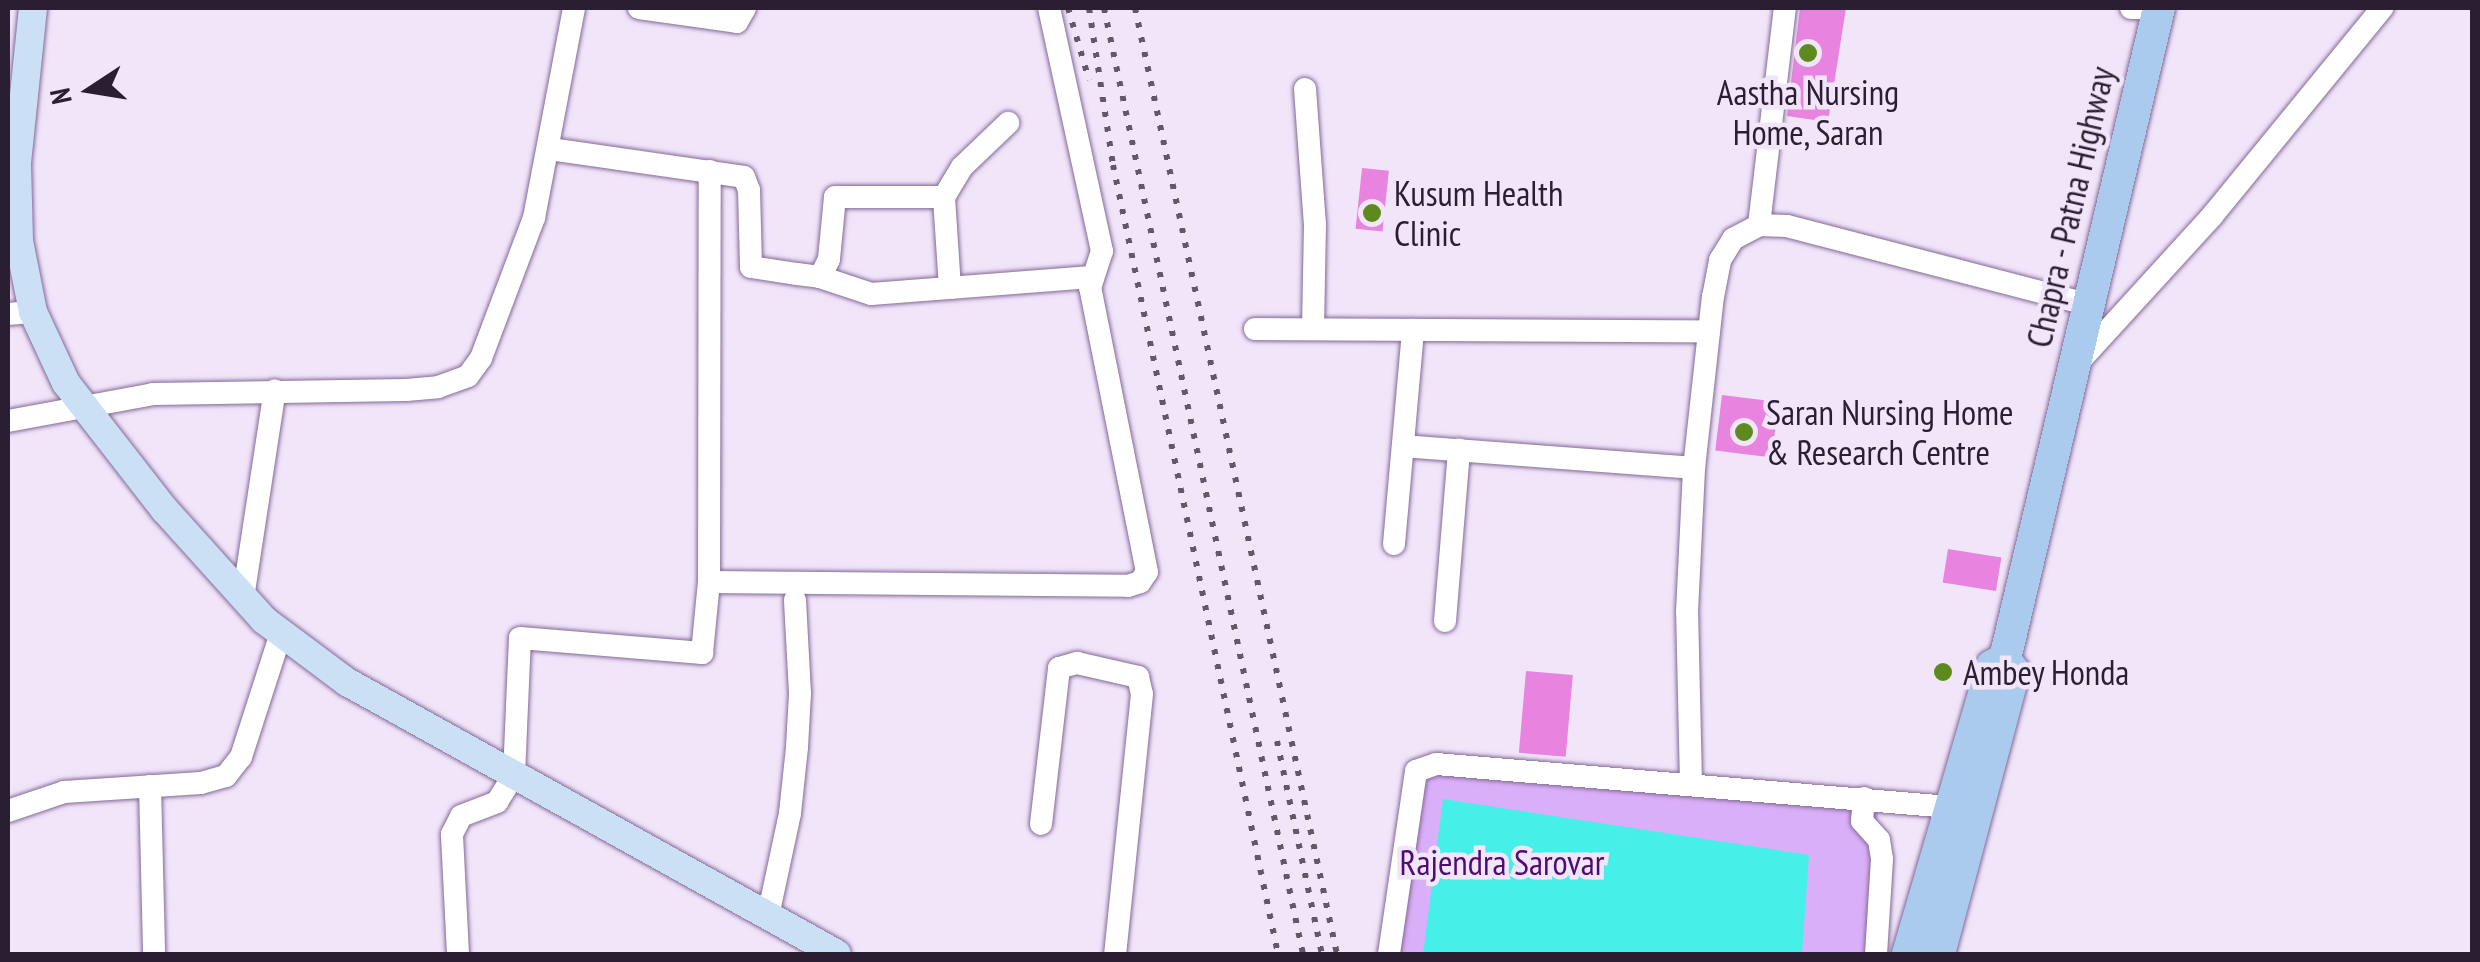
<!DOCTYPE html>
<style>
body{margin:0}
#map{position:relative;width:2480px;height:962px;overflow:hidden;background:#f1e5fa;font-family:"PT Sans Narrow",sans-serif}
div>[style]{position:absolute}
.green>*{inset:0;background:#daaff9}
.water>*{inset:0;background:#46efe7}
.building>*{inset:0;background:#e883df;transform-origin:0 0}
.roads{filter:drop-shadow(0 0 2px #836997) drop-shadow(0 0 2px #836997)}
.minor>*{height:22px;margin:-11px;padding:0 11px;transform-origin:11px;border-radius:11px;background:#fff}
.major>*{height:28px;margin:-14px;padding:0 14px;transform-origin:14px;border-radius:14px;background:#cce0f5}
.highway>*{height:32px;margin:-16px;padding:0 16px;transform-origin:16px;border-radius:16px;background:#aacbee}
.rail>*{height:6px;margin-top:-3px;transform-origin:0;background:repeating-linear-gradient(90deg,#63586b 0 5px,transparent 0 15px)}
.dots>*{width:28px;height:28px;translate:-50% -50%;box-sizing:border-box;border:5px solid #f1e5fa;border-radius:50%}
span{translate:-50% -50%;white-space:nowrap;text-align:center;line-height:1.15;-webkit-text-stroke:9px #f1e5fa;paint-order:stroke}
.poi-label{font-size:35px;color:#2a1f32}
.left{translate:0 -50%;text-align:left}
.street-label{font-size:35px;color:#2a1f32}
.park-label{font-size:35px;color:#500b71}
.frame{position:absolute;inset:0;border:10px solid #2a1f32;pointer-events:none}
.north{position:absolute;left:40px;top:40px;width:100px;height:100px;-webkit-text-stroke:8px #f1e5fa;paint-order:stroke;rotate:258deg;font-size:28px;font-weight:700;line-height:40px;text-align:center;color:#2a1f32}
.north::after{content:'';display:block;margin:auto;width:35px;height:45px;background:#2a1f32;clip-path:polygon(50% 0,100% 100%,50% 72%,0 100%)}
</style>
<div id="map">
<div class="green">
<i style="clip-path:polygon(1417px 761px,1879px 800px,1866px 954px,1392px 954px)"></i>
</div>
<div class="water">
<i style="clip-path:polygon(1443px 799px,1809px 855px,1802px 954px,1423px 954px)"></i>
</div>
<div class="building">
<i style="clip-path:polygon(1800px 8px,1846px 8px,1828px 122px,1787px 116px)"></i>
<i style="left:1362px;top:168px;width:27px;height:61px;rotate:6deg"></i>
<i style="left:1722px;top:395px;width:57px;height:56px;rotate:7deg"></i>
<i style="left:1948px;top:549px;width:54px;height:34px;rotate:9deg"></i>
<i style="left:1526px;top:671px;width:47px;height:82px;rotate:5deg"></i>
</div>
<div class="roads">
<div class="minor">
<i style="left:639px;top:8px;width:99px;rotate:8.1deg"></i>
<i style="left:737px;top:22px;width:16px;rotate:-60deg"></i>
<i style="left:2131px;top:8px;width:27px;rotate:2deg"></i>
<i style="left:1305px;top:89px;width:135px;rotate:85.8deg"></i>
<i style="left:1315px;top:224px;width:105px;rotate:91.1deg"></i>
<i style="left:550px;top:149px;width:196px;rotate:8.2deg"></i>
<i style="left:744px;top:177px;width:14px;rotate:69deg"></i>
<i style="left:749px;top:190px;width:77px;rotate:88.5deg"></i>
<i style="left:751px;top:267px;width:47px;rotate:8.7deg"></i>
<i style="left:797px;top:274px;width:23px;rotate:7deg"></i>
<i style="left:820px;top:277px;width:20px;rotate:-63deg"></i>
<i style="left:829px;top:259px;width:62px;rotate:-84.5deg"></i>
<i style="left:835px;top:197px;width:109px"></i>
<i style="left:1759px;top:225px;width:219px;rotate:-83.2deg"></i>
<i style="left:820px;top:277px;width:54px;rotate:18.4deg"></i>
<i style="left:871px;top:294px;width:221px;rotate:-4.4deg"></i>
<i style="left:950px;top:288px;width:91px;rotate:-93.8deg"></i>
<i style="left:944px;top:197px;width:35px;rotate:-59deg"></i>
<i style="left:962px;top:167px;width:64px;rotate:-43.7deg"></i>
<i style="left:8px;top:314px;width:25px;rotate:-5deg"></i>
<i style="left:1255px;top:329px;width:454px;rotate:0.3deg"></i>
<i style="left:2076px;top:365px;width:202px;rotate:-47.6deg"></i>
<i style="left:2212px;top:216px;width:269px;rotate:-50.7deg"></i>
<i style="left:8px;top:421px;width:147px;rotate:-10.5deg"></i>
<i style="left:153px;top:394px;width:253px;rotate:-0.9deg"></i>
<i style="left:406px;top:390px;width:32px;rotate:-5deg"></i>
<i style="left:438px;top:387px;width:32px;rotate:-20deg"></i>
<i style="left:468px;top:376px;width:22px;rotate:-54deg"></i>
<i style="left:481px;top:358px;width:150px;rotate:-69.3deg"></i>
<i style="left:534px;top:218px;width:214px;rotate:-79.2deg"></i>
<i style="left:1403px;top:446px;width:292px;rotate:4.3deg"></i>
<i style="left:1394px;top:544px;width:215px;rotate:-84.9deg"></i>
<i style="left:709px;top:582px;width:411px;rotate:-89.9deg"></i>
<i style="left:243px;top:598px;width:210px;rotate:-81.3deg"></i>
<i style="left:1445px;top:621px;width:172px;rotate:-85.3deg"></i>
<i style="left:1691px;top:784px;width:172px;rotate:-91.3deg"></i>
<i style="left:1687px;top:612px;width:144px;rotate:-87.2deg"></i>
<i style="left:1694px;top:468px;width:172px;rotate:-83.7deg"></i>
<i style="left:1713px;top:297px;width:38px;rotate:-79deg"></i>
<i style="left:1720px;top:260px;width:25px;rotate:-58deg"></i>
<i style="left:1733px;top:239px;width:30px;rotate:-28deg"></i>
<i style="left:1759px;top:225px;width:28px;rotate:2deg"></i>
<i style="left:1787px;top:226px;width:310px;rotate:14.6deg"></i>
<i style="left:150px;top:786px;width:168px;rotate:88.6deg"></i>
<i style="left:1864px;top:798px;width:23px;rotate:95deg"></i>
<i style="left:1862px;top:821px;width:25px;rotate:48deg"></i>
<i style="left:1879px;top:840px;width:19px;rotate:81deg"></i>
<i style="left:1882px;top:859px;width:95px;rotate:93.6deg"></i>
<i style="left:8px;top:811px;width:59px;rotate:-18.7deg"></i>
<i style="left:64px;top:792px;width:137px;rotate:-3.8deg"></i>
<i style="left:201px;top:783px;width:26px;rotate:-16deg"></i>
<i style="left:226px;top:776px;width:24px;rotate:-52deg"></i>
<i style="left:241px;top:757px;width:130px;rotate:-72.1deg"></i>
<i style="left:1041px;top:824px;width:157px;rotate:-83.4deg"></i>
<i style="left:1059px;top:668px;width:19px;rotate:-16deg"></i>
<i style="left:1077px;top:663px;width:63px;rotate:12.9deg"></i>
<i style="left:1138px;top:677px;width:17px;rotate:77deg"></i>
<i style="left:1142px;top:694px;width:261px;rotate:95.9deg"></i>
<i style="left:768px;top:916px;width:105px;rotate:-77.9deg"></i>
<i style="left:790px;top:813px;width:66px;rotate:-83.9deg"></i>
<i style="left:797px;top:747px;width:54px;rotate:-86.8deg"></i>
<i style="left:800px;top:693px;width:93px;rotate:-93.1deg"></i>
<i style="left:458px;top:954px;width:120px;rotate:-92.9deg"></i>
<i style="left:452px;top:834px;width:20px;rotate:-63deg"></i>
<i style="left:461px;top:816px;width:39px;rotate:-21deg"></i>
<i style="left:497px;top:802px;width:32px;rotate:-58deg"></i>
<i style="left:514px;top:775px;width:137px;rotate:-87.5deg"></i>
<i style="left:520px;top:638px;width:183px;rotate:4.7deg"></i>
<i style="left:702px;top:653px;width:71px;rotate:-84.4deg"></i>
<i style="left:709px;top:582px;width:419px;rotate:0.5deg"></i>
<i style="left:1128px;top:586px;width:13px;rotate:-18deg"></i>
<i style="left:1140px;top:582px;width:12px;rotate:-55deg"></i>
<i style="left:1147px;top:572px;width:290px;rotate:-101.3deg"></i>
<i style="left:1090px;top:288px;width:39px;rotate:-72deg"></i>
<i style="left:1102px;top:251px;width:249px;rotate:-102.3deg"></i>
<i style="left:1389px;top:954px;width:185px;rotate:-81.6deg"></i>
<i style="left:1416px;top:771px;width:21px;rotate:-19deg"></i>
<i style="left:1436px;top:764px;width:515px;rotate:4.79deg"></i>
</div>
<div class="major">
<i style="left:33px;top:8px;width:157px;rotate:95.9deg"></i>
<i style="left:17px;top:164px;width:77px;rotate:88.5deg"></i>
<i style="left:19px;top:241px;width:72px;rotate:78.8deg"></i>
<i style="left:33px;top:312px;width:78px;rotate:65.1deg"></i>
<i style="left:66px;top:383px;width:161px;rotate:52.1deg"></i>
<i style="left:165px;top:510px;width:148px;rotate:48deg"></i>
<i style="left:264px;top:620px;width:104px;rotate:36.8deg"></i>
<i style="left:347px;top:682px;width:560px;rotate:29.03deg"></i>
</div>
<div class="highway">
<i style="left:1908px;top:954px;width:300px;rotate:-73.7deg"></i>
<i style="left:1992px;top:666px;width:15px;rotate:-28deg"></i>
<i style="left:2005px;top:659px;width:669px;rotate:-76.69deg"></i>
<i style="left:1939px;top:954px;width:292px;rotate:-75.1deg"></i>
<i style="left:2014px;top:672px;width:16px;rotate:-125deg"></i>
</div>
</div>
<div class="rail">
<i style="left:1068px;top:8px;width:75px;rotate:73.7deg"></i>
<i style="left:1089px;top:8px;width:159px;rotate:81.3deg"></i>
<i style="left:1113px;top:165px;width:806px;rotate:78.19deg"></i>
<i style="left:1104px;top:8px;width:967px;rotate:78.12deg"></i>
<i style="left:1135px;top:8px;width:967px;rotate:77.95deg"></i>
<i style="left:1277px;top:741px;width:218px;rotate:78.1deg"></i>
</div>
<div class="dots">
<i style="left:1808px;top:53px;background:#5c8a1c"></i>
<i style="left:1372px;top:213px;background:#5c8a1c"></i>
<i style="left:1744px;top:432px;background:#5c8a1c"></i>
<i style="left:1943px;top:672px;background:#5c8a1c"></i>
</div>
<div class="poi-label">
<span style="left:1808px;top:112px">Aastha Nursing<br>Home, Saran</span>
<span class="left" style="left:1394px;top:213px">Kusum Health<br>Clinic</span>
<span class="left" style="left:1766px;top:432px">Saran Nursing Home<br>&amp; Research Centre</span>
<span class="left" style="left:1963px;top:672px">Ambey Honda</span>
</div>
<div class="street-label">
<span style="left:2070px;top:207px;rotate:-77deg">Chapra - Patna Highway</span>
</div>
<div class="park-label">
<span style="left:1502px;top:862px">Rajendra Sarovar</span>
</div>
<div class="frame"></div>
<div class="north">N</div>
</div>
